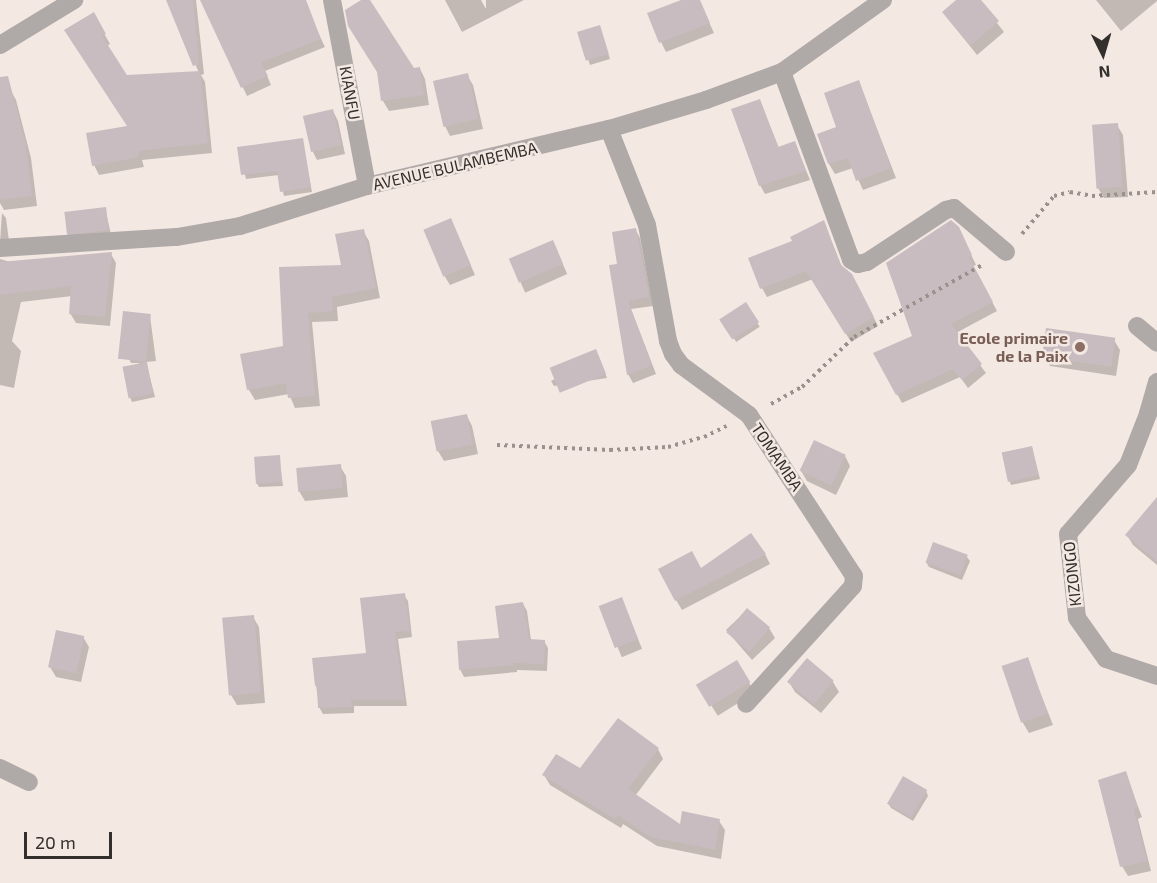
<!DOCTYPE html>
<style>
body{margin:0}
#map{position:relative;width:1157px;height:883px;overflow:hidden;background:#f4e8e2;font-family:"Exo 2",sans-serif}
div>[style]{position:absolute}
.shadow>*{inset:0;background:#0003;transform-origin:0 0}
.building>*{inset:0;background:#c9bcc1;transform-origin:0 0}
.path>*{height:4px;margin-top:-2px;transform-origin:0;background:repeating-linear-gradient(90deg,#9a918d 0 3px,transparent 0 7.5px)}
.minor>*{height:18px;margin:-9px;padding:0 9px;transform-origin:9px;border-radius:9px;background:#afa9a8}
.dots>*{width:16px;height:16px;translate:-50% -50%;box-sizing:border-box;border:3px solid #f4e8e2;border-radius:50%}
span{translate:-50% -50%;white-space:nowrap;text-align:center;line-height:1.15;-webkit-text-stroke:5px #f4e8e2;paint-order:stroke}
.street-label{font-size:16px;color:#332f2c}
.education-label{font-size:16px;color:#785e54;font-weight:700}
.right{translate:-100% -50%;text-align:right}
.north{position:absolute;left:1073px;top:24px;width:60px;height:60px;-webkit-text-stroke:4px #f4e8e2;paint-order:stroke;rotate:175deg;font-size:16px;font-weight:700;line-height:24px;text-align:center;color:#332f2c}
.north::after{content:'';display:block;margin:auto;width:21px;height:27px;background:#332f2c;clip-path:polygon(50% 0,100% 100%,50% 72%,0 100%)}
.scale{position:absolute;left:24px;top:832px;width:88px;height:27px;box-sizing:border-box;border:3px solid #332f2c;border-top:0;padding-left:8px;font-size:18px;line-height:21px;white-space:nowrap;color:#332f2c;-webkit-text-stroke:4px #f4e8e2;paint-order:stroke}
</style>
<div id="map">
<div class="shadow">
<i style="clip-path:polygon(168px 0,196px 0,204px 74px,201px 75px,205px 82px,212px 153px,142px 160px,144px 167px,99px 175px,94px 165px,129px 127px,93px 14px,110px 44px,107px 46px,126px 76px,199px 73px)"></i>
<i style="clip-path:polygon(202px 0,276px 0,312px 20px,325px 47px,265px 71px,271px 85px,247px 96px)"></i>
<i style="clip-path:polygon(364px 0,369px 0,413px 70px,420px 69px,425px 79px,429px 105px,389px 111px,383px 101px)"></i>
<i style="clip-path:polygon(445px 0,481px 0,486px 9px,486px 0,524px 0,462px 32px)"></i>
<i style="clip-path:polygon(685px 0,699px 0,714px 33px,666px 52px,661px 42px)"></i>
<i style="clip-path:polygon(959px 0,979px 0,1004px 32px,977px 55px,944px 13px)"></i>
<i style="clip-path:polygon(1096px 0,1157px 0,1157px 1px,1121px 31px)"></i>
<i style="clip-path:polygon(601px 31px,610px 59px,590px 65px,579px 32px)"></i>
<i style="clip-path:polygon(467px 75px,473px 85px,483px 129px,450px 136px,445px 126px)"></i>
<i style="clip-path:polygon(859px 82px,896px 178px,863px 190px,853px 168px,835px 174px,829px 164px,838px 128px)"></i>
<i style="clip-path:polygon(11px 91px,16px 100px,31px 158px,37px 206px,4px 210px,0 203px,0 93px)"></i>
<i style="clip-path:polygon(760px 101px,779px 148px,795px 143px,810px 180px,765px 194px,760px 185px)"></i>
<i style="clip-path:polygon(333px 111px,338px 121px,345px 154px,317px 160px,312px 150px)"></i>
<i style="clip-path:polygon(1117px 125px,1123px 135px,1128px 197px,1104px 198px,1098px 188px)"></i>
<i style="clip-path:polygon(302px 139px,312px 192px,284px 196px,279px 175px,246px 179px,239px 148px)"></i>
<i style="clip-path:polygon(105px 209px,111px 234px,71px 237px,68px 232px)"></i>
<i style="clip-path:polygon(2px 213px,6px 218px,9px 241px,0 242px)"></i>
<i style="clip-path:polygon(451px 220px,475px 275px,450px 285px,444px 275px)"></i>
<i style="clip-path:polygon(825px 225px,842px 267px,857px 284px,878px 326px,851px 342px,813px 279px,767px 297px,762px 288px,794px 242px)"></i>
<i style="clip-path:polygon(635px 229px,640px 238px,653px 306px,631px 309px,656px 374px,633px 383px,628px 374px,619px 265px)"></i>
<i style="clip-path:polygon(363px 231px,369px 241px,380px 298px,337px 307px,338px 321px,312px 322px,320px 406px,295px 408px,289px 394px,255px 400px,249px 390px,242px 355px,284px 348px,281px 269px,343px 266px)"></i>
<i style="clip-path:polygon(963px 238px,976px 265px,973px 266px,997px 311px,956px 333px,986px 373px,968px 388px,960px 377px,902px 403px,875px 354px,914px 337px)"></i>
<i style="left:553px;top:242px;width:35px;height:46px;rotate:66deg"></i>
<i style="clip-path:polygon(111px 254px,116px 263px,110px 326px,76px 323px,70px 313px,72px 296px,21px 302px,12px 341px,21px 351px,14px 388px,0 385px,0 259px,10px 262px)"></i>
<i style="left:745px;top:304px;width:27px;height:28px;rotate:57deg"></i>
<i style="clip-path:polygon(150px 316px,156px 361px,146px 362px,155px 397px,132px 402px,130px 397px,139px 365px,139px 363px,131px 363px,129px 359px)"></i>
<i style="clip-path:polygon(1114px 340px,1120px 350px,1116px 376px,1050px 366px,1044px 356px)"></i>
<i style="clip-path:polygon(598px 355px,607px 378px,554px 386px,551px 381px)"></i>
<i style="clip-path:polygon(467px 416px,472px 426px,478px 454px,444px 461px,438px 451px)"></i>
<i style="clip-path:polygon(1032px 447px,1040px 479px,1011px 485px,1009px 480px)"></i>
<i style="clip-path:polygon(845px 456px,850px 466px,836px 495px,807px 481px,801px 471px)"></i>
<i style="clip-path:polygon(279px 457px,283px 486px,259px 487px,256px 482px)"></i>
<i style="clip-path:polygon(340px 466px,346px 476px,348px 497px,305px 501px,299px 491px)"></i>
<i style="clip-path:polygon(1157px 518px,1157px 565px,1133px 545px,1127px 535px)"></i>
<i style="clip-path:polygon(765px 554px,770px 564px,682px 610px,676px 600px,701px 570px)"></i>
<i style="clip-path:polygon(967px 557px,970px 561px,962px 580px,929px 567px,926px 562px)"></i>
<i style="clip-path:polygon(404px 595px,408px 601px,412px 637px,398px 639px,407px 706px,354px 706px,354px 713px,323px 714px,319px 707px,316px 685px,368px 655px)"></i>
<i style="left:621px;top:599px;width:54px;height:22px;rotate:67deg"></i>
<i style="clip-path:polygon(523px 604px,527px 611px,531px 640px,544px 641px,548px 648px,547px 671px,517px 670px,517px 672px,464px 677px,460px 669px,501px 639px)"></i>
<i style="clip-path:polygon(747px 610px,769px 628px,775px 638px,752px 660px,726px 630px)"></i>
<i style="clip-path:polygon(253px 617px,259px 627px,265px 703px,237px 705px,231px 695px)"></i>
<i style="clip-path:polygon(83px 637px,89px 647px,81px 682px,56px 677px,50px 667px)"></i>
<i style="clip-path:polygon(1027px 659px,1053px 725px,1029px 733px,1023px 723px)"></i>
<i style="clip-path:polygon(808px 660px,833px 682px,839px 692px,821px 713px,795px 692px,789px 682px)"></i>
<i style="left:736px;top:662px;width:36px;height:44px;rotate:58deg"></i>
<i style="clip-path:polygon(658px 749px,663px 759px,635px 796px,681px 827px,719px 821px,725px 830px,721px 859px,657px 846px,623px 824px,621px 828px,550px 785px,544px 775px,580px 770px)"></i>
<i style="clip-path:polygon(1125px 773px,1142px 817px,1138px 819px,1151px 871px,1128px 876px,1122px 866px)"></i>
<i style="clip-path:polygon(926px 791px,928px 796px,913px 821px,891px 808px,888px 803px)"></i>
</div>
<div class="building">
<i style="clip-path:polygon(166px 0,193px 0,199px 64px,193px 66px)"></i>
<i style="clip-path:polygon(200px 0,306px 0,321px 39px,261px 62px,268px 76px,241px 88px)"></i>
<i style="clip-path:polygon(361px 0,370px 0,414px 68px,420px 67px,424px 95px,381px 101px,377px 72px,348px 26px,345px 10px)"></i>
<i style="clip-path:polygon(681px 0,700px 0,710px 23px,659px 43px,647px 13px)"></i>
<i style="clip-path:polygon(956px 0,981px 0,999px 21px,970px 46px,942px 12px)"></i>
<i style="clip-path:polygon(94px 12px,106px 34px,102px 36px,127px 75px,200px 71px,208px 143px,138px 151px,139px 157px,92px 166px,86px 133px,127px 126px,64px 30px)"></i>
<i style="left:600px;top:25px;width:30px;height:24px;rotate:73deg"></i>
<i style="left:468px;top:73px;width:47px;height:36px;rotate:77deg"></i>
<i style="clip-path:polygon(8px 76px,26px 146px,32px 196px,0 200px,0 77px)"></i>
<i style="clip-path:polygon(859px 80px,891px 168px,856px 181px,848px 158px,828px 164px,817px 134px,836px 127px,824px 93px)"></i>
<i style="clip-path:polygon(760px 99px,778px 147px,795px 141px,806px 171px,759px 186px,731px 109px)"></i>
<i style="left:333px;top:109px;width:37px;height:31px;rotate:77deg"></i>
<i style="left:1118px;top:123px;width:64px;height:26px;rotate:86deg"></i>
<i style="clip-path:polygon(303px 138px,311px 187px,280px 192px,277px 171px,241px 175px,237px 147px)"></i>
<i style="left:106px;top:207px;width:23px;height:42px;rotate:83deg"></i>
<i style="left:451px;top:218px;width:51px;height:30px;rotate:67deg"></i>
<i style="clip-path:polygon(824px 220px,840px 264px,852px 274px,874px 317px,845px 334px,806px 271px,760px 289px,748px 258px,792px 241px,790px 237px)"></i>
<i style="clip-path:polygon(951px 220px,959px 227px,972px 255px,969px 257px,993px 302px,951px 324px,982px 364px,962px 380px,953px 369px,896px 395px,873px 353px,912px 336px,886px 263px)"></i>
<i style="clip-path:polygon(636px 228px,649px 297px,628px 301px,652px 365px,627px 375px,609px 265px,617px 264px,612px 232px)"></i>
<i style="clip-path:polygon(364px 229px,376px 288px,332px 297px,333px 311px,308px 313px,315px 396px,288px 398px,286px 383px,247px 390px,240px 354px,283px 346px,279px 267px,341px 265px,335px 234px)"></i>
<i style="left:553px;top:240px;width:26px;height:48px;rotate:67deg"></i>
<i style="clip-path:polygon(112px 252px,105px 317px,69px 314px,71px 286px,0 295px,0 262px)"></i>
<i style="left:746px;top:302px;width:24px;height:32px;rotate:57deg"></i>
<i style="left:123px;top:311px;width:28px;height:48px;rotate:6deg"></i>
<i style="left:1046px;top:328px;width:70px;height:29px;rotate:8deg"></i>
<i style="left:596px;top:349px;width:27px;height:50px;rotate:68deg"></i>
<i style="left:147px;top:362px;width:32px;height:25px;rotate:79deg"></i>
<i style="left:467px;top:414px;width:31px;height:37px;rotate:79deg"></i>
<i style="left:814px;top:440px;width:35px;height:34px;rotate:25deg"></i>
<i style="left:1032px;top:446px;width:30px;height:31px;rotate:78deg"></i>
<i style="left:280px;top:455px;width:27px;height:26px;rotate:86deg"></i>
<i style="left:341px;top:464px;width:24px;height:45px;rotate:85deg"></i>
<i style="clip-path:polygon(1157px 497px,1157px 561px,1125px 535px)"></i>
<i style="clip-path:polygon(751px 533px,766px 554px,675px 601px,658px 569px,692px 551px,701px 568px)"></i>
<i style="left:933px;top:542px;width:37px;height:22px;rotate:20deg"></i>
<i style="clip-path:polygon(405px 593px,410px 631px,395px 632px,404px 700px,351px 700px,352px 707px,318px 708px,317px 685px,315px 686px,312px 658px,366px 653px,360px 598px)"></i>
<i style="left:622px;top:597px;width:45px;height:25px;rotate:69deg"></i>
<i style="clip-path:polygon(523px 602px,529px 639px,545px 640px,544px 664px,513px 663px,514px 665px,459px 670px,457px 641px,499px 638px,495px 606px)"></i>
<i style="left:747px;top:608px;width:30px;height:32px;rotate:40deg"></i>
<i style="left:254px;top:615px;width:78px;height:32px;rotate:85deg"></i>
<i style="left:56px;top:630px;width:29px;height:38px;rotate:12deg"></i>
<i style="left:1028px;top:657px;width:60px;height:28px;rotate:71deg"></i>
<i style="left:807px;top:658px;width:35px;height:31px;rotate:40deg"></i>
<i style="left:737px;top:660px;width:26px;height:48px;rotate:59deg"></i>
<i style="clip-path:polygon(618px 718px,659px 748px,628px 789px,680px 824px,682px 811px,720px 819px,715px 848px,718px 850px,650px 837px,618px 815px,615px 819px,542px 775px,556px 754px,580px 768px)"></i>
<i style="clip-path:polygon(1126px 771px,1138px 807px,1134px 809px,1147px 861px,1120px 867px,1098px 780px)"></i>
<i style="left:903px;top:776px;width:28px;height:32px;rotate:30deg"></i>
</div>
<div class="path">
<i style="left:1022px;top:234px;width:50px;rotate:-49.9deg"></i>
<i style="left:1054px;top:196px;width:16px;rotate:-14deg"></i>
<i style="left:1070px;top:192px;width:22px;rotate:10deg"></i>
<i style="left:1092px;top:196px;width:65px;rotate:-3.5deg"></i>
<i style="left:771px;top:404px;width:35px;rotate:-29deg"></i>
<i style="left:802px;top:387px;width:72px;rotate:-43.9deg"></i>
<i style="left:854px;top:337px;width:149px;rotate:-29.3deg"></i>
<i style="left:497px;top:445px;width:113px;rotate:2.5deg"></i>
<i style="left:610px;top:450px;width:58px;rotate:-3deg"></i>
<i style="left:668px;top:447px;width:37px;rotate:-16deg"></i>
<i style="left:704px;top:437px;width:25px;rotate:-26deg"></i>
</div>
<div class="minor">
<i style="left:332px;top:0;width:189px;rotate:79.3deg"></i>
<i style="left:0;top:45px;width:87px;rotate:-31.3deg"></i>
<i style="left:782px;top:72px;width:200px;rotate:69.8deg"></i>
<i style="left:851px;top:260px;width:8px;rotate:30deg"></i>
<i style="left:858px;top:264px;width:9px;rotate:-13deg"></i>
<i style="left:867px;top:262px;width:95px;rotate:-33.4deg"></i>
<i style="left:946px;top:210px;width:8px;rotate:-14deg"></i>
<i style="left:954px;top:208px;width:68px;rotate:40.2deg"></i>
<i style="left:609px;top:129px;width:103px;rotate:68.4deg"></i>
<i style="left:647px;top:225px;width:118px;rotate:79.7deg"></i>
<i style="left:668px;top:341px;width:14px;rotate:69deg"></i>
<i style="left:673px;top:354px;width:14px;rotate:54deg"></i>
<i style="left:681px;top:365px;width:84px;rotate:36.3deg"></i>
<i style="left:749px;top:415px;width:192px;rotate:56.9deg"></i>
<i style="left:854px;top:576px;width:10px;rotate:96deg"></i>
<i style="left:853px;top:586px;width:159px;rotate:132.2deg"></i>
<i style="left:0;top:248px;width:177px;rotate:-3.6deg"></i>
<i style="left:177px;top:237px;width:64px;rotate:-9.9deg"></i>
<i style="left:240px;top:226px;width:133px;rotate:-17.5deg"></i>
<i style="left:367px;top:186px;width:249px;rotate:-13.3deg"></i>
<i style="left:609px;top:129px;width:101px;rotate:-16.6deg"></i>
<i style="left:706px;top:100px;width:81px;rotate:-20.2deg"></i>
<i style="left:782px;top:72px;width:124px;rotate:-35.5deg"></i>
<i style="left:1137px;top:326px;width:26px;rotate:40deg"></i>
<i style="left:1157px;top:382px;width:33px;rotate:106deg"></i>
<i style="left:1148px;top:414px;width:55px;rotate:111.4deg"></i>
<i style="left:1128px;top:465px;width:91px;rotate:131deg"></i>
<i style="left:1068px;top:534px;width:84px;rotate:83.9deg"></i>
<i style="left:1077px;top:618px;width:50px;rotate:54.7deg"></i>
<i style="left:1106px;top:659px;width:54px;rotate:18.4deg"></i>
<i style="left:0;top:768px;width:32px;rotate:26deg"></i>
</div>
<div class="dots">
<i style="left:1080px;top:347px;background:#8d6e63"></i>
</div>
<div class="street-label">
<span style="left:350px;top:93px;rotate:80deg">KIANFU</span>
<span style="left:455px;top:166px;rotate:-13deg">AVENUE BULAMBEMBA</span>
<span style="left:777px;top:457px;rotate:56deg">TOMAMBA</span>
<span style="left:1072px;top:574px;rotate:-96deg">KIZONGO</span>
</div>
<div class="education-label">
<span class="right" style="left:1068px;top:347px">Ecole primaire<br>de la Paix</span>
</div>
<div class="north">N</div>
<div class="scale">20 m</div>
</div>
